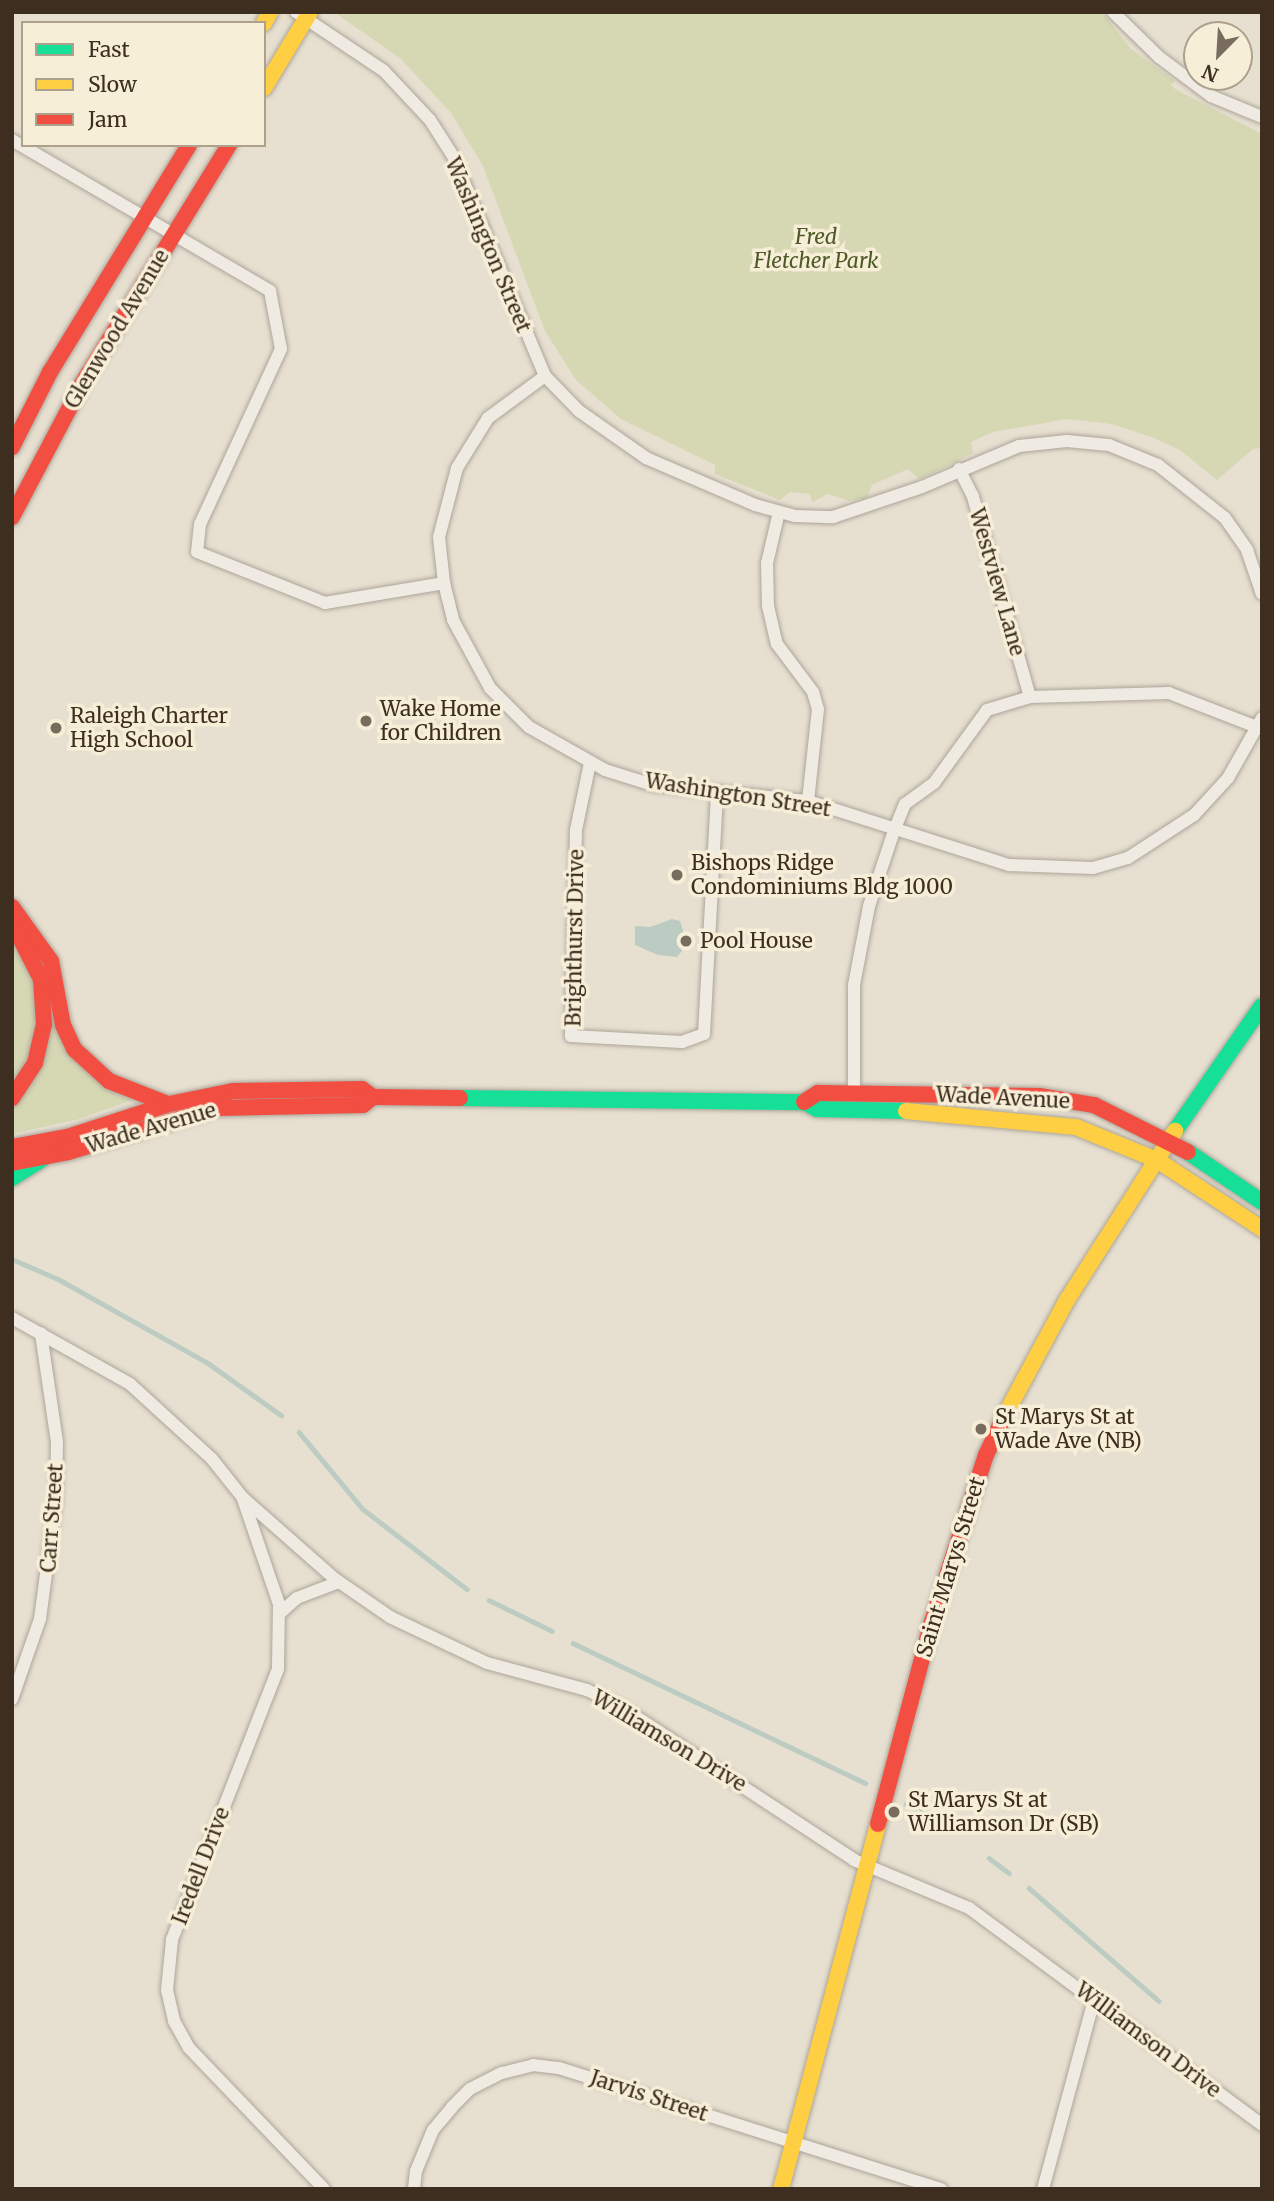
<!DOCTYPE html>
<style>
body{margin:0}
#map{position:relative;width:1274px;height:2201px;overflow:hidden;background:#e7e0d1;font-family:Merriweather,serif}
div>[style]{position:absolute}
.green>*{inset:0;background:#d6d7b3}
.water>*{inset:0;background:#bcccc2}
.stream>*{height:4.5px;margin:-2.25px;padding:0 2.25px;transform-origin:2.25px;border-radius:2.25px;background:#bcccc2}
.roads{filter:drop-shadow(0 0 2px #ada599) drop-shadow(0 0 2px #ada599)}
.street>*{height:12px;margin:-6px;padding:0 6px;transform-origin:6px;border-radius:6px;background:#efebe3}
.fast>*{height:16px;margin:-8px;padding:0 8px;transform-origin:8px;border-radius:8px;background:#16e098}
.slow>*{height:16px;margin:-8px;padding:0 8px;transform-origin:8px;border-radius:8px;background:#ffcf43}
.jam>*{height:16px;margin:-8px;padding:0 8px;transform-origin:8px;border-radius:8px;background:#f24e42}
.dots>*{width:19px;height:19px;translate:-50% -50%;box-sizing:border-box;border:4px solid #f7eed8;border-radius:50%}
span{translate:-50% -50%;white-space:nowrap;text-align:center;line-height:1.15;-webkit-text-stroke:7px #f7eed8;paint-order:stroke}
.park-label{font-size:21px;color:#4d5a26;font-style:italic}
.street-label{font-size:21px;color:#3d2e20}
.poi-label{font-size:21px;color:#3d2e20}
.left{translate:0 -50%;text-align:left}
.frame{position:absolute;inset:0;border:14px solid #3d2e20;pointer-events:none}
.legend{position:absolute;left:21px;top:21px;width:245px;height:126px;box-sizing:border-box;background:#f7eed8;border:2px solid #ada18e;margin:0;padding:9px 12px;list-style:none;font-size:21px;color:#3d2e20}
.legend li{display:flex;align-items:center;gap:14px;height:35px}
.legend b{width:35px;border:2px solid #ada18e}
.north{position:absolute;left:1183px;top:21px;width:70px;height:70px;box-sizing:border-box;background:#f7eed8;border:2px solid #ada18e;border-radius:50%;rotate:204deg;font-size:19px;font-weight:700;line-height:28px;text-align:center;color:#3d2e20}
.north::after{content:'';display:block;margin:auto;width:24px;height:32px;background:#786c5e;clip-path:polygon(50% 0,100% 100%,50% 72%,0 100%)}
</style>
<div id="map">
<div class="green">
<i style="clip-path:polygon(334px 12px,1102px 12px,1131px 49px,1175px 81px,1171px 85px,1175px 89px,1262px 134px,1262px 448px,1253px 449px,1217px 480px,1180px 450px,1154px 438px,1112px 424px,1067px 419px,993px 432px,971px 442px,973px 453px,948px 466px,919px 479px,908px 469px,872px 485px,867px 498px,849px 501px,828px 494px,812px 502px,810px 494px,790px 492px,780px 500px,715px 474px,715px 465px,621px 419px,576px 380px,545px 331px,483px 166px,451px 113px,401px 59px)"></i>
<i style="clip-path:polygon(12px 936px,29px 963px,38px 1001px,31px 1052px,12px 1087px)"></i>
<i style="clip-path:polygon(52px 1015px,117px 1094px,132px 1100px,79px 1119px,12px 1134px,12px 1109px,24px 1096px)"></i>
</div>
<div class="water">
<i style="clip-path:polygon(672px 919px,680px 921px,683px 930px,682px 951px,677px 957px,658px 955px,635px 945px,635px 926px,650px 927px)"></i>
</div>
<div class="stream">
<i style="left:12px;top:1259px;width:52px;rotate:23.6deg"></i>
<i style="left:60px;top:1280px;width:170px;rotate:29.3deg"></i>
<i style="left:208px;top:1363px;width:90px;rotate:35.5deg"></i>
<i style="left:299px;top:1432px;width:100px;rotate:50.3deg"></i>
<i style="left:363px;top:1509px;width:131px;rotate:37.6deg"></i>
<i style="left:489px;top:1600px;width:70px;rotate:26.2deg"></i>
<i style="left:573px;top:1643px;width:324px;rotate:25.6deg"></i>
<i style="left:906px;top:1804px;width:17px;rotate:28deg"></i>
<i style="left:989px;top:1858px;width:25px;rotate:37deg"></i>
<i style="left:1029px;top:1888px;width:172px;rotate:41deg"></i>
</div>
<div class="roads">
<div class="street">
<i style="left:296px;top:12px;width:106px;rotate:33.8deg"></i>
<i style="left:384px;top:71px;width:67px;rotate:46.8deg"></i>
<i style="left:430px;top:120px;width:43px;rotate:57.4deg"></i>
<i style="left:453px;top:156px;width:238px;rotate:67.3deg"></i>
<i style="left:545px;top:376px;width:49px;rotate:45.8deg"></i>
<i style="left:579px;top:411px;width:82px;rotate:35deg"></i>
<i style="left:646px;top:458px;width:119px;rotate:23.3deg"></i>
<i style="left:755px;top:505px;width:41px;rotate:15.4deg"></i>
<i style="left:795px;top:516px;width:38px;rotate:2deg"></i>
<i style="left:833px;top:517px;width:94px;rotate:-18.6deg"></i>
<i style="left:922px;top:487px;width:105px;rotate:-22.9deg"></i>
<i style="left:1019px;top:446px;width:48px;rotate:-5.9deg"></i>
<i style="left:1067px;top:441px;width:42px;rotate:5.4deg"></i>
<i style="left:1109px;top:445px;width:53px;rotate:22.2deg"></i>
<i style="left:1158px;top:465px;width:85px;rotate:38.3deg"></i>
<i style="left:1225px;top:518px;width:39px;rotate:55deg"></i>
<i style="left:1247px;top:550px;width:46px;rotate:71.2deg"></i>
<i style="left:1113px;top:12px;width:64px;rotate:44.4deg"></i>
<i style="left:1159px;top:57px;width:65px;rotate:36.9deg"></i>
<i style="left:1211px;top:96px;width:55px;rotate:22.4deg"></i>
<i style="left:12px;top:140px;width:299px;rotate:30.3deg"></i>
<i style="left:270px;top:291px;width:59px;rotate:79.3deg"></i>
<i style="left:281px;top:349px;width:193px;rotate:114.8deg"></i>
<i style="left:200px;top:524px;width:28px;rotate:96deg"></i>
<i style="left:197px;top:552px;width:138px;rotate:21.7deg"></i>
<i style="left:325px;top:603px;width:121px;rotate:-9.5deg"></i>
<i style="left:545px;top:376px;width:71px;rotate:143.6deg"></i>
<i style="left:488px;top:418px;width:59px;rotate:121.8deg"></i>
<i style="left:457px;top:468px;width:71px;rotate:104.6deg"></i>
<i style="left:439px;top:537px;width:46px;rotate:83.8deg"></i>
<i style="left:444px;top:583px;width:38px;rotate:76deg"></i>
<i style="left:453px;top:620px;width:77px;rotate:61.4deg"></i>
<i style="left:490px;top:688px;width:55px;rotate:45deg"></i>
<i style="left:529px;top:727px;width:87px;rotate:29.5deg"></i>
<i style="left:605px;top:770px;width:50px;rotate:17.4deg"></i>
<i style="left:653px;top:785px;width:156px;rotate:5.9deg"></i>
<i style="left:808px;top:801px;width:211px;rotate:17.7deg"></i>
<i style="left:1009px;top:865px;width:84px;rotate:2deg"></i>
<i style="left:1093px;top:868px;width:36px;rotate:-16deg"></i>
<i style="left:1128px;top:858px;width:79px;rotate:-33.1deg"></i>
<i style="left:1194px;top:815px;width:50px;rotate:-47.4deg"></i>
<i style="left:1228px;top:778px;width:69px;rotate:-60.5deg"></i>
<i style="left:959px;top:469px;width:31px;rotate:63deg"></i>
<i style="left:973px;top:497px;width:208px;rotate:74.1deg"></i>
<i style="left:779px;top:512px;width:52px;rotate:103.2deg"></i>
<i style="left:767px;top:563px;width:43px;rotate:88.7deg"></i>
<i style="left:768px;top:606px;width:39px;rotate:77deg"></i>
<i style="left:777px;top:644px;width:60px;rotate:53.1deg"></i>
<i style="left:813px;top:692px;width:18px;rotate:74deg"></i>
<i style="left:818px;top:709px;width:93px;rotate:96.2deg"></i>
<i style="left:590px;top:763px;width:68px;rotate:101.8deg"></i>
<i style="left:576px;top:830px;width:206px;rotate:91.4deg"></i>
<i style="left:571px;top:1036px;width:111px;rotate:3.1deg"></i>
<i style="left:682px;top:1042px;width:23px;rotate:-20deg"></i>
<i style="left:704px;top:1034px;width:240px;rotate:-86.9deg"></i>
<i style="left:854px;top:1094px;width:109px;rotate:-90deg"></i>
<i style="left:854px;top:985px;width:80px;rotate:-79.2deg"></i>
<i style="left:869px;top:906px;width:79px;rotate:-71.6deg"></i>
<i style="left:894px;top:831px;width:29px;rotate:-68deg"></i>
<i style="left:905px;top:804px;width:36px;rotate:-36deg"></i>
<i style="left:934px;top:783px;width:90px;rotate:-54deg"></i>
<i style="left:987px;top:710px;width:45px;rotate:-16.8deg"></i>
<i style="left:1030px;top:697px;width:139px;rotate:-1.6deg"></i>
<i style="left:1169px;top:693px;width:100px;rotate:21.2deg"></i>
<i style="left:12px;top:1318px;width:135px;rotate:29.2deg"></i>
<i style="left:130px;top:1384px;width:111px;rotate:42.4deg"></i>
<i style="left:212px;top:1459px;width:50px;rotate:51.5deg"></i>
<i style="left:243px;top:1498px;width:123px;rotate:41.4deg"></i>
<i style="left:335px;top:1579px;width:67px;rotate:34.6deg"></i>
<i style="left:390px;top:1617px;width:107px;rotate:25.4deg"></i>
<i style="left:487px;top:1663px;width:104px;rotate:15.1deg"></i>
<i style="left:587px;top:1690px;width:40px;rotate:26.6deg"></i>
<i style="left:623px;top:1708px;width:277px;rotate:33.3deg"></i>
<i style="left:854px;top:1860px;width:125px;rotate:22.7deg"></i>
<i style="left:969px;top:1908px;width:365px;rotate:36.5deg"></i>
<i style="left:243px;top:1499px;width:111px;rotate:71.1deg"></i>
<i style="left:279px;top:1604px;width:65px;rotate:90.9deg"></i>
<i style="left:278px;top:1669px;width:291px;rotate:111.4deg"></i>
<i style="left:172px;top:1940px;width:50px;rotate:95.7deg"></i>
<i style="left:167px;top:1990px;width:32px;rotate:77deg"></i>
<i style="left:174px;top:2021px;width:31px;rotate:61deg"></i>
<i style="left:189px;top:2048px;width:195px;rotate:46.2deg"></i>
<i style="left:279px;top:1614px;width:24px;rotate:-42deg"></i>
<i style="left:297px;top:1598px;width:45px;rotate:-20.9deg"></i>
<i style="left:12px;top:1699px;width:85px;rotate:-70.7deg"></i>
<i style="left:40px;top:1619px;width:121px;rotate:-82.4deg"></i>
<i style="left:56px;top:1499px;width:57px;rotate:-89deg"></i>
<i style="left:57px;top:1442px;width:110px;rotate:-98.4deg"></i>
<i style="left:414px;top:2189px;width:18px;rotate:-84deg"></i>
<i style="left:416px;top:2171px;width:44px;rotate:-67.5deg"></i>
<i style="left:433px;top:2130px;width:30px;rotate:-50deg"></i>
<i style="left:452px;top:2107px;width:25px;rotate:-45deg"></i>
<i style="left:470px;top:2089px;width:36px;rotate:-27deg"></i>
<i style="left:502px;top:2073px;width:32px;rotate:-14deg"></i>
<i style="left:533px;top:2065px;width:26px;rotate:7deg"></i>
<i style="left:559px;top:2068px;width:401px;rotate:17.6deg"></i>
<i style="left:1043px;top:2189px;width:196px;rotate:-74.9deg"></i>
</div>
<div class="fast">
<i style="left:460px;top:1098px;width:344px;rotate:0.7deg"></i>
<i style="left:804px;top:1102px;width:15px;rotate:28deg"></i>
<i style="left:817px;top:1109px;width:89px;rotate:1.3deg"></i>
<i style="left:1175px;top:1131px;width:152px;rotate:-55.2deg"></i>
<i style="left:1188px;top:1152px;width:89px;rotate:34deg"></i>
<i style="left:12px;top:1178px;width:34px;rotate:-32deg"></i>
</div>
<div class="slow">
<i style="left:264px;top:23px;width:13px;rotate:-61deg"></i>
<i style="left:264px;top:88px;width:89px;rotate:-58.8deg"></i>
<i style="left:906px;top:1111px;width:171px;rotate:5.4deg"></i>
<i style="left:1076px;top:1127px;width:87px;rotate:22.2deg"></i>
<i style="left:1157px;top:1160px;width:126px;rotate:33.3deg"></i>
<i style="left:1005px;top:1415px;width:131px;rotate:-61.7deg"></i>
<i style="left:1067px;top:1300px;width:201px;rotate:-57.4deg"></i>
<i style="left:781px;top:2189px;width:378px;rotate:-75.1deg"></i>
</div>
<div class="jam">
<i style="left:12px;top:447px;width:84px;rotate:-63.1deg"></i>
<i style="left:50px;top:372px;width:266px;rotate:-58.5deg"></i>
<i style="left:12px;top:517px;width:150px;rotate:-62.2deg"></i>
<i style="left:82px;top:384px;width:281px;rotate:-58.4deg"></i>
<i style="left:12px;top:907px;width:67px;rotate:54.2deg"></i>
<i style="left:51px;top:961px;width:65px;rotate:79.4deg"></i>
<i style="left:63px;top:1025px;width:26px;rotate:65deg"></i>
<i style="left:74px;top:1049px;width:47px;rotate:42.4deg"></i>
<i style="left:109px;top:1081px;width:63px;rotate:21.3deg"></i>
<i style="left:12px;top:1098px;width:42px;rotate:-56.7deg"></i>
<i style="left:35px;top:1063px;width:40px;rotate:-77deg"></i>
<i style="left:44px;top:1024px;width:45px;rotate:-93.8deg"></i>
<i style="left:41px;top:979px;width:53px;rotate:-117.1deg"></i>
<i style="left:804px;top:1102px;width:17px;rotate:-33deg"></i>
<i style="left:818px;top:1093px;width:221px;rotate:0.8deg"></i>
<i style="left:1039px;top:1096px;width:56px;rotate:9.3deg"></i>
<i style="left:1094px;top:1105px;width:105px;rotate:26.6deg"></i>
<i style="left:12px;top:1147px;width:56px;rotate:-10.3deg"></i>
<i style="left:67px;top:1137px;width:107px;rotate:-17.9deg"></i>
<i style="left:169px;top:1104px;width:65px;rotate:-11.5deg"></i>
<i style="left:233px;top:1091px;width:129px;rotate:-0.9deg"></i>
<i style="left:362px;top:1089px;width:14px;rotate:36deg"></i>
<i style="left:373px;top:1097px;width:87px;rotate:0.7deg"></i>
<i style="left:12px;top:1163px;width:57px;rotate:-11.1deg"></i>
<i style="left:68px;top:1152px;width:154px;rotate:-16.6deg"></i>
<i style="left:216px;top:1108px;width:147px;rotate:-1.2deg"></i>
<i style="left:363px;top:1105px;width:13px;rotate:-39deg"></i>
<i style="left:878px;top:1824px;width:206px;rotate:-75.1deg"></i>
<i style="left:931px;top:1625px;width:179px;rotate:-72.1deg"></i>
<i style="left:986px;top:1455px;width:44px;rotate:-64.6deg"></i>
</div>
</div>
<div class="dots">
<i style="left:366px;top:721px;background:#786c5e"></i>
<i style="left:56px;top:728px;background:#786c5e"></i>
<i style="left:677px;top:875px;background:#786c5e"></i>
<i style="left:686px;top:941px;background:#786c5e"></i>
<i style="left:981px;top:1429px;background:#786c5e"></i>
<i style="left:894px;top:1812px;background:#786c5e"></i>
</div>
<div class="park-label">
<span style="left:816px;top:249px">Fred<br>Fletcher Park</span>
</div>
<div class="street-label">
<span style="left:488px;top:245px;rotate:67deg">Washington Street</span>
<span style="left:117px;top:329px;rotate:-59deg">Glenwood Avenue</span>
<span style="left:997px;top:582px;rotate:74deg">Westview Lane</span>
<span style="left:738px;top:795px;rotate:9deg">Washington Street</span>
<span style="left:575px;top:938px;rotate:-89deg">Brighthurst Drive</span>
<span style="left:1003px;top:1098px;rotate:3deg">Wade Avenue</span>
<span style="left:151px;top:1128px;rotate:-16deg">Wade Avenue</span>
<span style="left:52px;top:1518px;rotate:-86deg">Carr Street</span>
<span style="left:951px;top:1567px;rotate:-73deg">Saint Marys Street</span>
<span style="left:669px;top:1741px;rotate:31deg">Williamson Drive</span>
<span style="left:201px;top:1866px;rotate:-69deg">Iredell Drive</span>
<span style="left:1148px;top:2040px;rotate:37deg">Williamson Drive</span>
<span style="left:649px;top:2096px;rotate:18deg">Jarvis Street</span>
</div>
<div class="poi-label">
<span class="left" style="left:380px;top:721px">Wake Home<br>for Children</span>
<span class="left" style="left:70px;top:728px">Raleigh Charter<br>High School</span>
<span class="left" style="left:691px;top:875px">Bishops Ridge<br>Condominiums Bldg 1000</span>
<span class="left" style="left:700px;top:941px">Pool House</span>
<span class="left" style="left:995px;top:1429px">St Marys St at<br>Wade Ave (NB)</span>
<span class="left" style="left:908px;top:1812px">St Marys St at<br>Williamson Dr (SB)</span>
</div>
<div class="frame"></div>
<ul class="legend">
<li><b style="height:9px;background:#16e098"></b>Fast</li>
<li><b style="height:9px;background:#ffcf43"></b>Slow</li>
<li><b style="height:9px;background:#f24e42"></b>Jam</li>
</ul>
<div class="north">N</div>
</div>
